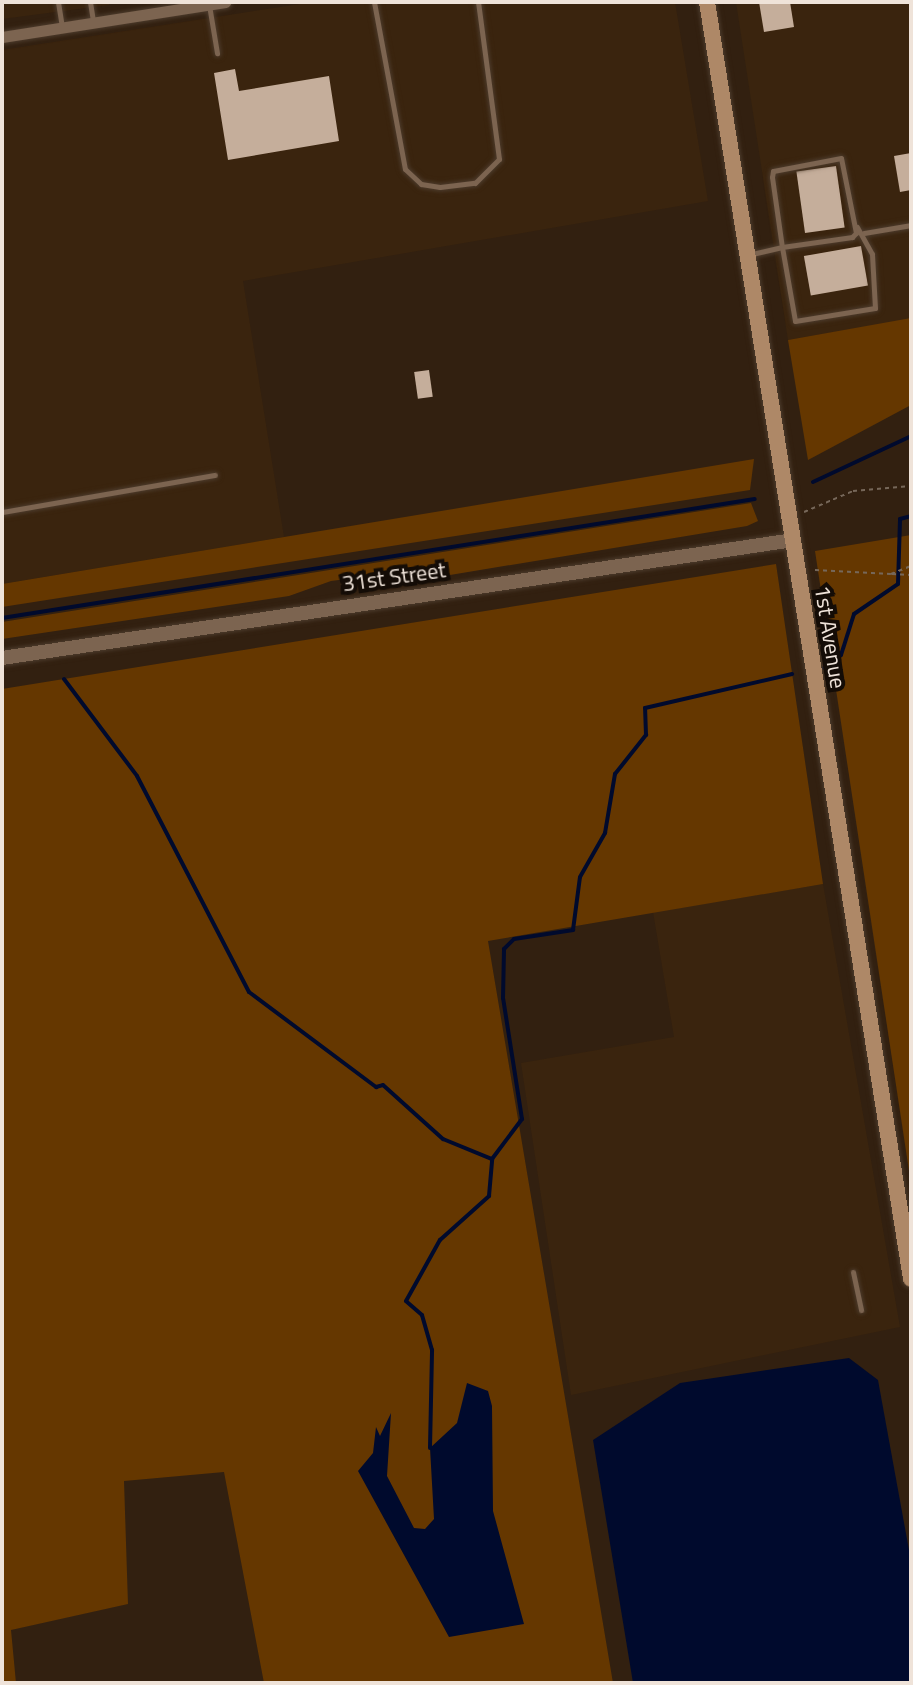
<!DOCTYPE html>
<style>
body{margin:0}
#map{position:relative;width:913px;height:1685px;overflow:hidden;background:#322010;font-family:"Titillium Web",sans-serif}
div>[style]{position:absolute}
.built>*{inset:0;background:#3a240e}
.green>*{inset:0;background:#653700}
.water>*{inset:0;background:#000a2d}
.stream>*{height:4px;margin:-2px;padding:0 2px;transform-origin:2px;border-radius:2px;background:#000a2d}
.building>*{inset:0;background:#c5ae9b;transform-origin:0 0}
.path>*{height:2px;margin-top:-1px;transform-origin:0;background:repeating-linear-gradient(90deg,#766759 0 4px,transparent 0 8px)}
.roads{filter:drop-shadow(0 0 2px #4c3b2c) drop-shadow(0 0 2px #4c3b2c)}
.service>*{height:5px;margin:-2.5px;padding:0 2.5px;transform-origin:2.5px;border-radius:2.5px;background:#7c6450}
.minor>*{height:11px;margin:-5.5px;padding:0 5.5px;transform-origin:5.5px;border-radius:5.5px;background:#7c6450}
.tertiary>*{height:14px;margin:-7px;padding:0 7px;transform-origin:7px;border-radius:7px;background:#7c6450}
.secondary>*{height:16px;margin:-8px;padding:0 8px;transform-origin:8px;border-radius:8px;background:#ae8867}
span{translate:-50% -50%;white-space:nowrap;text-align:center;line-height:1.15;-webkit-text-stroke:8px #140c06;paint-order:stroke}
.street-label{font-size:22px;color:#efe3d9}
.frame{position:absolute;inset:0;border:4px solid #efe3d9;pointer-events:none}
</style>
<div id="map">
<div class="built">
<i style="clip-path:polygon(2px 2px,109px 2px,109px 5px,2px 19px)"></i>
<i style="clip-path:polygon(313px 2px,675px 2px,708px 201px,243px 281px,284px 537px,2px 584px,2px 50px)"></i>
<i style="clip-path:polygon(736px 2px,911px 2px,911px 319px,788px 340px)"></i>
<i style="clip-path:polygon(823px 884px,900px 1327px,571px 1395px,521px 1063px,674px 1037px,653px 912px)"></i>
</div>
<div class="green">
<i style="clip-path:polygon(911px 318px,911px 405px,808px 460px,788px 340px)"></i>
<i style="clip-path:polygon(754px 459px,750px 490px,2px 607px,2px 584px)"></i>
<i style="clip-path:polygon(751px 503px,758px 521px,747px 526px,450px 575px,401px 572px,331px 581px,289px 596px,2px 639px,2px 622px)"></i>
<i style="clip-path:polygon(911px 535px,911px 1184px,815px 551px)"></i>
<i style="clip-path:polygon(776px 564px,823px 884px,488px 941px,613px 1683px,264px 1683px,224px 1472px,124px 1481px,128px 1604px,11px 1630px,16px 1683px,2px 1683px,2px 689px)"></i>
</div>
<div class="water">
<i style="clip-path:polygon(849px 1358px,878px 1380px,911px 1561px,911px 1683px,633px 1683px,593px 1440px,680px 1383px)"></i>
<i style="clip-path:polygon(467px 1383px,488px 1391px,492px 1406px,493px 1511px,524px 1624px,449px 1637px,358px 1471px,373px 1453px,376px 1427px,380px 1436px,391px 1413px,387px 1476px,414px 1528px,425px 1529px,434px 1519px,430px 1448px,457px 1423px)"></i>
</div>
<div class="stream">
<i style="left:813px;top:482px;width:108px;rotate:-25.1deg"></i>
<i style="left:2px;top:618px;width:762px;rotate:-8.98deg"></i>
<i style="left:824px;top:668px;width:21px;rotate:-37deg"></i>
<i style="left:841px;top:655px;width:43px;rotate:-72.4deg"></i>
<i style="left:854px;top:614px;width:53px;rotate:-34.3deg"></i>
<i style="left:898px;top:584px;width:65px;rotate:-88.2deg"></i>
<i style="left:900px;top:519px;width:11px;rotate:-15deg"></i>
<i style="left:64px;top:679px;width:121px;rotate:53deg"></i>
<i style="left:137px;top:776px;width:243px;rotate:62.6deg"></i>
<i style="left:249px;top:992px;width:159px;rotate:36.8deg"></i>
<i style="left:376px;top:1087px;width:7px;rotate:-16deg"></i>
<i style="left:383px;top:1085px;width:81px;rotate:42deg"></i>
<i style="left:443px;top:1139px;width:53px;rotate:22.2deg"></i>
<i style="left:492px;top:1159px;width:50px;rotate:-53.1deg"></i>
<i style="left:522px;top:1119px;width:122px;rotate:-98.9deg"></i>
<i style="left:503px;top:998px;width:49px;rotate:-88.8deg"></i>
<i style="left:504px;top:949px;width:14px;rotate:-45deg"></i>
<i style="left:514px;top:939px;width:60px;rotate:-8.7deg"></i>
<i style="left:573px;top:930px;width:53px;rotate:-82.5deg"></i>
<i style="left:580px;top:877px;width:51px;rotate:-60.4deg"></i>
<i style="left:605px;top:833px;width:60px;rotate:-80.4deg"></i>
<i style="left:615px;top:774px;width:50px;rotate:-51.5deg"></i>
<i style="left:646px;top:735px;width:27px;rotate:-92deg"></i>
<i style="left:645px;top:708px;width:151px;rotate:-13deg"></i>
<i style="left:430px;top:1448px;width:98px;rotate:-88.8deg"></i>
<i style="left:432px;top:1350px;width:36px;rotate:-106deg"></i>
<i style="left:422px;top:1315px;width:21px;rotate:-139deg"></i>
<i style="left:406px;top:1301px;width:70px;rotate:-60.9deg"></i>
<i style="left:440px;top:1240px;width:66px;rotate:-41.9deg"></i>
<i style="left:489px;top:1196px;width:37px;rotate:-85deg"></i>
</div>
<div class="building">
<i style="clip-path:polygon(759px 2px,790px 2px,794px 27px,764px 32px)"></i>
<i style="clip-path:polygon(235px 69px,239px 91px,329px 76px,339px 141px,228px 160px,214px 73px)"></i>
<i style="clip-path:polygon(911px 153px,911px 190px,900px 192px,894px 156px)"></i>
<i style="left:836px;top:166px;width:62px;height:40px;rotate:82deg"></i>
<i style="left:861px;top:246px;width:40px;height:58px;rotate:80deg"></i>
<i style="left:429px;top:370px;width:27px;height:15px;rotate:82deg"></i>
</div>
<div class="path">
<i style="left:804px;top:512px;width:53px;rotate:-23.2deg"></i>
<i style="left:853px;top:491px;width:58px;rotate:-4.9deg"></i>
<i style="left:815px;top:570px;width:76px;rotate:3deg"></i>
<i style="left:891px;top:574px;width:22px;rotate:-22deg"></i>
<i style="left:892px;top:574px;width:19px;rotate:3deg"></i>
</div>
<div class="roads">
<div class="service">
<i style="left:58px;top:2px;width:26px;rotate:81deg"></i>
<i style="left:90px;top:2px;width:19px;rotate:81deg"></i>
<i style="left:374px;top:2px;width:170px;rotate:79.5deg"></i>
<i style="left:405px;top:169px;width:22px;rotate:43deg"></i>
<i style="left:421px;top:184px;width:19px;rotate:9deg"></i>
<i style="left:440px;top:187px;width:35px;rotate:-7deg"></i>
<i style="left:475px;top:183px;width:34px;rotate:-45deg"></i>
<i style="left:499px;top:159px;width:158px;rotate:-97.6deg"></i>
<i style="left:209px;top:5px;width:49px;rotate:80.5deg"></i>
<i style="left:864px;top:233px;width:48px;rotate:-9.7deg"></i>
<i style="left:752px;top:254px;width:31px;rotate:-13deg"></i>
<i style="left:782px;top:247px;width:71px;rotate:-8.1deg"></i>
<i style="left:852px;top:237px;width:6px;rotate:-45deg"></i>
<i style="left:856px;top:233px;width:76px;rotate:-101.3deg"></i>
<i style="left:841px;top:158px;width:69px;rotate:169.2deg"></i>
<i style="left:773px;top:171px;width:6px;rotate:99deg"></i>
<i style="left:772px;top:177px;width:71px;rotate:81.9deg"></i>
<i style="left:782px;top:247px;width:75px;rotate:80deg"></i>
<i style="left:795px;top:321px;width:81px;rotate:-9.2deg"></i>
<i style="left:875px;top:308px;width:54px;rotate:-93.2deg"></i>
<i style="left:872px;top:254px;width:31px;rotate:-119deg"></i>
<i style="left:2px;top:512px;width:216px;rotate:-9.9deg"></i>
<i style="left:853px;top:1272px;width:39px;rotate:78deg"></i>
</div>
<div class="minor">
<i style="left:2px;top:37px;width:226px;rotate:-8.9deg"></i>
</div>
<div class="tertiary">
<i style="left:2px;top:658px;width:800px;rotate:-8.48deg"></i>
</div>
<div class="secondary">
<i style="left:707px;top:2px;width:1293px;rotate:80.92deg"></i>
</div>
</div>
<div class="street-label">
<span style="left:394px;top:577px;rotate:-8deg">31st Street</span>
<span style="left:830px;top:637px;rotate:81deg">1st Avenue</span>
</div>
<div class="frame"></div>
</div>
